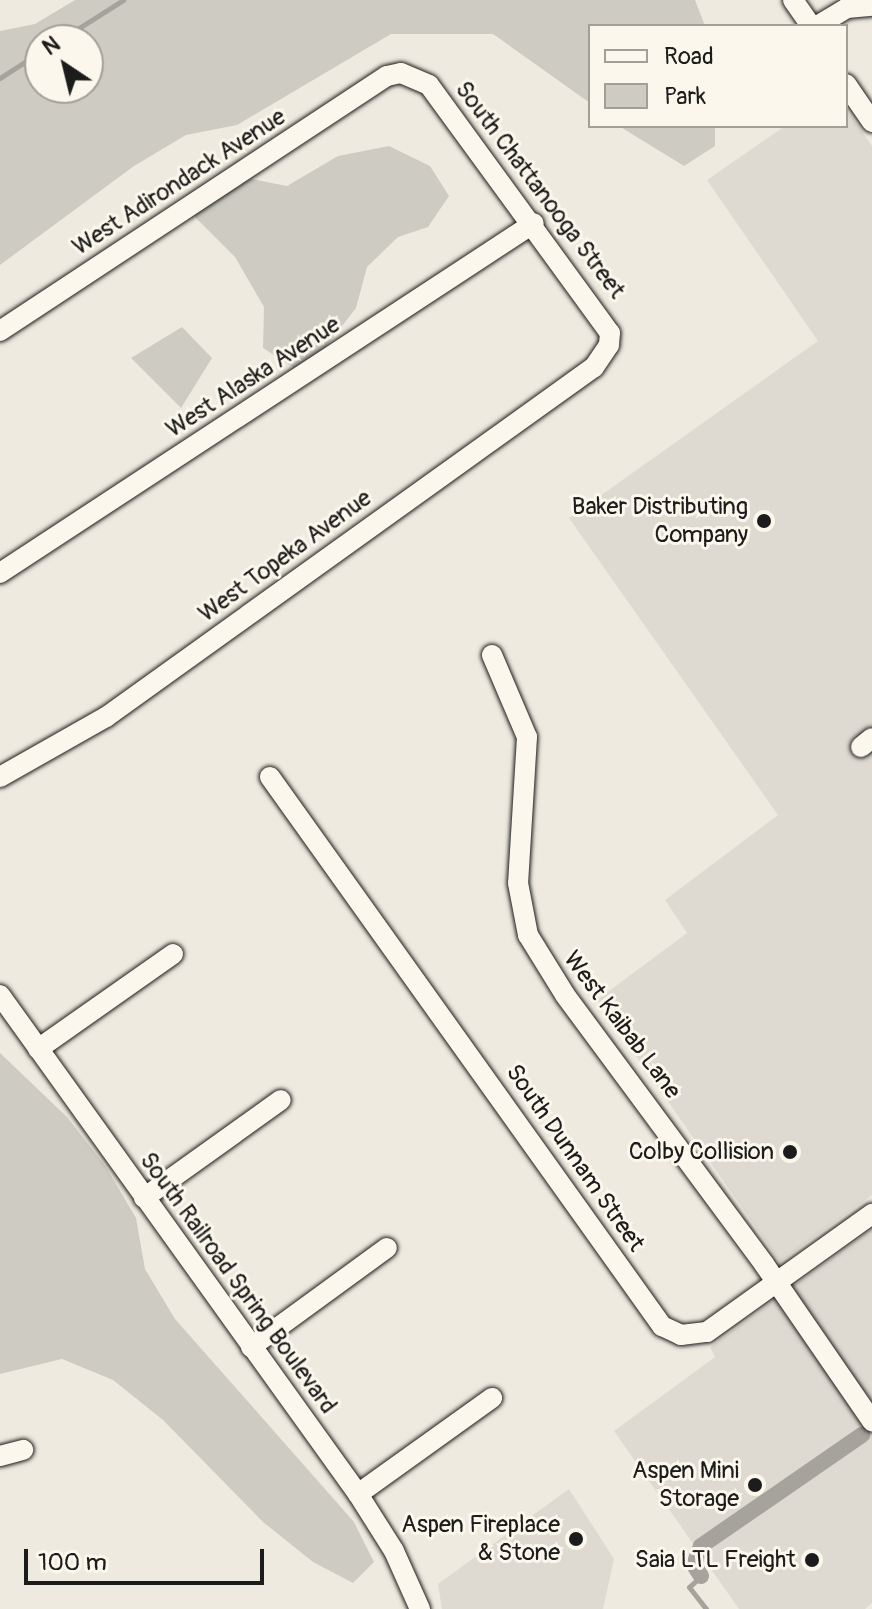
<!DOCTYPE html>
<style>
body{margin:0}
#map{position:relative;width:872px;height:1609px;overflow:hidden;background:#eeeadf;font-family:Pangolin,sans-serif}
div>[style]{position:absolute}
.built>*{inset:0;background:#dedad1}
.green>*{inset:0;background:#ceccc2}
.stream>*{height:5px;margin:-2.5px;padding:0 2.5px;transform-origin:2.5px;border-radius:2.5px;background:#a6a39d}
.canal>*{height:16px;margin:-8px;padding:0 8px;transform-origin:8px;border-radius:8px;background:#a6a39d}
.roads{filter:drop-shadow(0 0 2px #1c1c1c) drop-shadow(0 0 2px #1c1c1c)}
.minor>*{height:20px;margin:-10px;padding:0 10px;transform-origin:10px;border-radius:10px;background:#fbf7ec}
.dots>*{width:22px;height:22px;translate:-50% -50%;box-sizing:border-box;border:4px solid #fbf7ec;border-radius:50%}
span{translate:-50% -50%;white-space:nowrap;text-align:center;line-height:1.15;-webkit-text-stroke:6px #fbf7ec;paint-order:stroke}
.street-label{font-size:24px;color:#1c1c1c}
.poi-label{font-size:24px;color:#1c1c1c}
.right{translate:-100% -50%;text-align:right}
.legend{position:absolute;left:588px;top:24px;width:260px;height:104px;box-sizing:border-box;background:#fbf7ec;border:2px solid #a29f99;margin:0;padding:10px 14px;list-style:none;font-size:24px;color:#1c1c1c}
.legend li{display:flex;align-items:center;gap:16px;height:40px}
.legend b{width:40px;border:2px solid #a29f99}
.north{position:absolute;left:24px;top:24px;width:80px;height:80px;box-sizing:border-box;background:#fbf7ec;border:2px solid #a29f99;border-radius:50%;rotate:325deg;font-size:22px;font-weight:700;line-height:32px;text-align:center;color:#1c1c1c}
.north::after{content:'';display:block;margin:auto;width:28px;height:36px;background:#1c1c1c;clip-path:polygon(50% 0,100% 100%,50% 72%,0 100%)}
.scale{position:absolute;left:24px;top:1549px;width:240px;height:36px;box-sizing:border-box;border:4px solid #1c1c1c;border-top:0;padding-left:10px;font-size:24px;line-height:28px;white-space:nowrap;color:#1c1c1c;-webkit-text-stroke:6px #fbf7ec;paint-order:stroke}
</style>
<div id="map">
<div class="built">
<i style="clip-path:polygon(846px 109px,872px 146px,872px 1195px,780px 1262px,597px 1000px,687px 933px,665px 900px,778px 815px,569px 518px,818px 341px,707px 180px,785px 126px,846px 126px)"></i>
<i style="clip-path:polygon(872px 1229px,872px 1603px,865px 1609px,739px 1609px,614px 1431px,715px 1357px,710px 1347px)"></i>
<i style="clip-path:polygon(569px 1489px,614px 1559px,603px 1609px,442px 1609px,438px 1584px)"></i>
</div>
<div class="green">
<i style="clip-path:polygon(evenodd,75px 0,695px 0,705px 26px,590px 26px,590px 103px,493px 34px,391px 34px,237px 125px,186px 135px,134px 166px,0 265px,0 31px,35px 24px,75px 0,88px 40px,88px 88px,40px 88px,40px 40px,88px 40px)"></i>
<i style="clip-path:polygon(619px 126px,715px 126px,715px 146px,684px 166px)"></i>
<i style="clip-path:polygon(389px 146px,430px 166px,449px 196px,428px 227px,398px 237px,367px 267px,356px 308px,325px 348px,294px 368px,263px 348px,264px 307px,235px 257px,184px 206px,236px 176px,287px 186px,338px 156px)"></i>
<i style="clip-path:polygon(182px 327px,212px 358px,181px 408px,131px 358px)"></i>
<i style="clip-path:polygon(0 1053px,67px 1117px,106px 1167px,136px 1218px,145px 1269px,175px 1319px,354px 1522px,374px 1562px,353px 1583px,313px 1562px,263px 1522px,163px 1420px,113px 1380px,62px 1359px,0 1374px)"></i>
</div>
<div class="stream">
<i style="left:60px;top:40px;width:75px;rotate:-32.4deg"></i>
<i style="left:0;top:78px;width:48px;rotate:-33deg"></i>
<i style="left:701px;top:1576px;width:16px;rotate:137deg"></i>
<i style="left:689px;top:1587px;width:28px;rotate:52deg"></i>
</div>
<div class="canal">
<i style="left:701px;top:1576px;width:13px;rotate:-122deg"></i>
<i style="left:694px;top:1565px;width:20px;rotate:-70deg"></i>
<i style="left:701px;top:1546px;width:196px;rotate:-34.6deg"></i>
</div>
<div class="roads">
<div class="minor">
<i style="left:793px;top:0;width:32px;rotate:55deg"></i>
<i style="left:817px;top:26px;width:35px;rotate:-31deg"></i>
<i style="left:847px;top:8px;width:25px;rotate:-5deg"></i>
<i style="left:846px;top:84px;width:46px;rotate:55.6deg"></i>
<i style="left:0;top:331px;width:463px;rotate:-33.4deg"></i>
<i style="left:387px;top:76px;width:14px;rotate:-12deg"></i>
<i style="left:401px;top:73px;width:30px;rotate:23deg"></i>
<i style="left:429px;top:85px;width:307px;rotate:53.9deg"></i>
<i style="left:610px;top:333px;width:12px;rotate:95deg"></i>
<i style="left:609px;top:345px;width:27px;rotate:124deg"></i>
<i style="left:594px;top:367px;width:601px;rotate:144.35deg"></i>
<i style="left:106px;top:717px;width:122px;rotate:150.5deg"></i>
<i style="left:0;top:573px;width:638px;rotate:-33.24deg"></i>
<i style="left:492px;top:655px;width:89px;rotate:66.9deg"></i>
<i style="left:527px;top:737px;width:146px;rotate:93.5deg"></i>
<i style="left:518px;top:883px;width:53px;rotate:79.1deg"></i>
<i style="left:528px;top:935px;width:70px;rotate:58.3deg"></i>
<i style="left:565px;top:995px;width:335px;rotate:53.5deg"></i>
<i style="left:764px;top:1264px;width:191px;rotate:55.5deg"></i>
<i style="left:861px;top:747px;width:14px;rotate:-39deg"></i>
<i style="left:270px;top:777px;width:675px;rotate:54.47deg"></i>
<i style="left:662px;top:1326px;width:21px;rotate:25deg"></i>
<i style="left:681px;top:1335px;width:26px;rotate:-7deg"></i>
<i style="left:707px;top:1332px;width:203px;rotate:-35.6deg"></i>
<i style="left:0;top:995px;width:614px;rotate:54.34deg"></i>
<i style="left:358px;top:1494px;width:67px;rotate:57.7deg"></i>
<i style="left:394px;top:1551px;width:64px;rotate:65.9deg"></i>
<i style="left:38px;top:1049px;width:165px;rotate:-35.1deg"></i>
<i style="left:144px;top:1198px;width:168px;rotate:-35.6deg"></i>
<i style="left:251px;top:1347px;width:168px;rotate:-36.1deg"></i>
<i style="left:0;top:1456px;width:24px;rotate:-15deg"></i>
<i style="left:358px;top:1494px;width:165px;rotate:-35.6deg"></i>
</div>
</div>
<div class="dots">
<i style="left:764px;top:521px;background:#1c1c1c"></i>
<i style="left:790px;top:1152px;background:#1c1c1c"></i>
<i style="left:755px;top:1485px;background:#1c1c1c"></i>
<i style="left:576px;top:1539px;background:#1c1c1c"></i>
<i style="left:812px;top:1560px;background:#1c1c1c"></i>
</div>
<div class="street-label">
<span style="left:179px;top:182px;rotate:-33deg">West Adirondack Avenue</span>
<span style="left:540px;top:190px;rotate:53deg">South Chattanooga Street</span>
<span style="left:253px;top:377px;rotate:-33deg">West Alaska Avenue</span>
<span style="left:285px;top:556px;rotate:-36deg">West Topeka Avenue</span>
<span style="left:622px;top:1025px;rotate:53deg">West Kaibab Lane</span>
<span style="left:575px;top:1158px;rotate:55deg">South Dunnam Street</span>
<span style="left:238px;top:1283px;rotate:54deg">South Railroad Spring Boulevard</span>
</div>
<div class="poi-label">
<span class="right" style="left:748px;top:521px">Baker Distributing<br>Company</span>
<span class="right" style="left:774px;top:1152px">Colby Collision</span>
<span class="right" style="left:739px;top:1485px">Aspen Mini<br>Storage</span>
<span class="right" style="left:560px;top:1539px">Aspen Fireplace<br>&amp; Stone</span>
<span class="right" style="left:796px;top:1560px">Saia LTL Freight</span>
</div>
<ul class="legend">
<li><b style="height:10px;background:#fbf7ec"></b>Road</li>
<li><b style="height:22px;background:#ceccc2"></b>Park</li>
</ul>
<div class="north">N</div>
<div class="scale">100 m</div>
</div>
